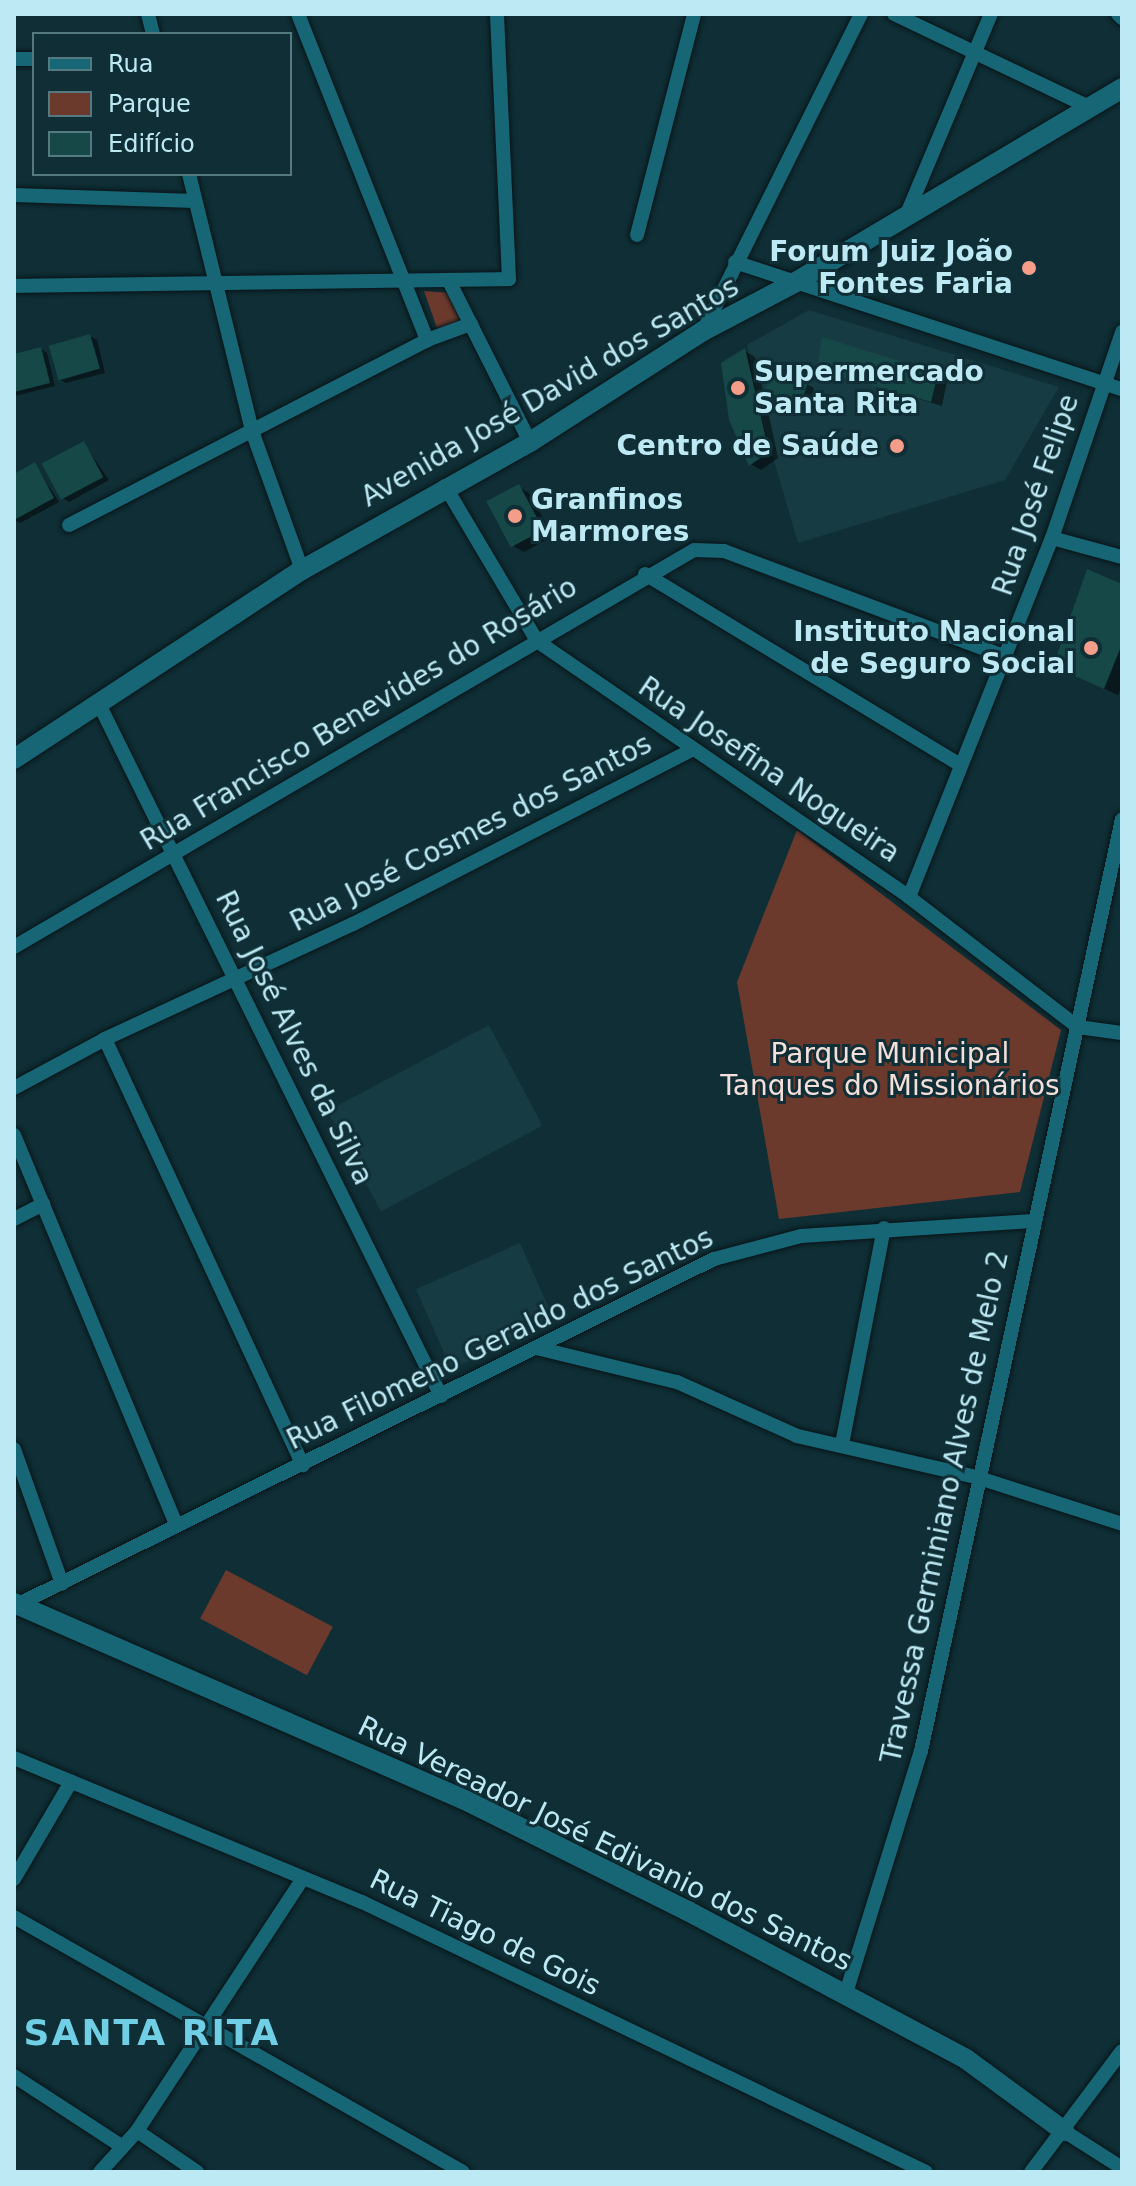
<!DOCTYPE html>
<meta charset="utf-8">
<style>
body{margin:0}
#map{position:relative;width:1136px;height:2186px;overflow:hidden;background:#0f2e35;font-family:"DejaVu Sans",sans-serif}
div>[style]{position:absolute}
.built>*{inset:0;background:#173b42;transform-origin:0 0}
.green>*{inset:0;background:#6c3a2d;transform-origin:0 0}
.shadow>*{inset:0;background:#0007}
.building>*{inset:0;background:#154847;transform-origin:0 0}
.roads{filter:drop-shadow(0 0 2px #071417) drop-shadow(0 0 2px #071417)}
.street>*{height:14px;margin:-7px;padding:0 7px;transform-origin:7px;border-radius:7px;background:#176676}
.secondary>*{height:20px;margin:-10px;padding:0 10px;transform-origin:10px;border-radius:10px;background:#176676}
.dots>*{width:22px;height:22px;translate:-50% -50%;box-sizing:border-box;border:4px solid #0f2e35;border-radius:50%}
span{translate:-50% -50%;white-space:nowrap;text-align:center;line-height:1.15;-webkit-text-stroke:6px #0f2e35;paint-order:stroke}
.poi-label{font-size:28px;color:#bde9f4;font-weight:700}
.right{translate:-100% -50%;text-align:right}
.left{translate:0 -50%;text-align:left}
.street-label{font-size:28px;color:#bde9f4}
.park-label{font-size:28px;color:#f4dfda}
.district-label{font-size:36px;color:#70cfe5;font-weight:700;letter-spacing:2px}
.frame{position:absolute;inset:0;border:16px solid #bde9f4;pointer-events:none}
.legend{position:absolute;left:32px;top:32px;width:260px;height:144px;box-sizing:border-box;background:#0f2e35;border:2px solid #557981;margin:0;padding:10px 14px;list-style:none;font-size:24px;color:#bde9f4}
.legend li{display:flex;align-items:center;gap:16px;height:40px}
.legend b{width:40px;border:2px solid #557981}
</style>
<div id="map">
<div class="built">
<i style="clip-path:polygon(809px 310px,1059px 387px,1005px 480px,798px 543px,760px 413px,747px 345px)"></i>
<i style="left:489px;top:1025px;width:114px;height:183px;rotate:62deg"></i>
<i style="left:520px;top:1243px;width:87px;height:114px;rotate:66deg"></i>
</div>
<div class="green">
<i style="clip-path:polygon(424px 291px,451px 293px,462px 321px,437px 328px)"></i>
<i style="clip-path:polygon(797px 830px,1061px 1030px,1020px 1192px,779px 1219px,737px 982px)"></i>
<i style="left:226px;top:1570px;width:121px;height:55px;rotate:28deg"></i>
</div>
<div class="shadow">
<i style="clip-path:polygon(90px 336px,97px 340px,105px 373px,66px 383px,59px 379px)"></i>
<i style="clip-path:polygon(41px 349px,47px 353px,55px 386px,15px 396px,14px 356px)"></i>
<i style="clip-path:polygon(745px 351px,755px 357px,765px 399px,807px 384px,814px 388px,805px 416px,766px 402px,778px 458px,761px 470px,751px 464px)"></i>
<i style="clip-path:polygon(820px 369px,937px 374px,947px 381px,942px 406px)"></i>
<i style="clip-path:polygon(84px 444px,109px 480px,69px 502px,63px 498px)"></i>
<i style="clip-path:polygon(35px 465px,59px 502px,20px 523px,14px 520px,14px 476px)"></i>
<i style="clip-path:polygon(519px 487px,529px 493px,553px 536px,524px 552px,513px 546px)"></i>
<i style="clip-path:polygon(1122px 586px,1122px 686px,1118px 695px,1070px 673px)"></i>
</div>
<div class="building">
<i style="left:90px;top:334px;width:36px;height:43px;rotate:74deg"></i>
<i style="clip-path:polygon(822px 337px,938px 373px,931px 402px,817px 370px)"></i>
<i style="clip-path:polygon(41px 347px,50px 383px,14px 392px,14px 354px)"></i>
<i style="clip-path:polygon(745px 348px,769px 452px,749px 466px,729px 420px,721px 363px)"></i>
<i style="left:772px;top:370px;width:38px;height:34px;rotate:18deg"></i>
<i style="left:84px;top:441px;width:41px;height:48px;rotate:62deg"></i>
<i style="clip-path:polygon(35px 462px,54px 498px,14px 520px,14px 474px)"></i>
<i style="left:519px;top:484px;width:52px;height:37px;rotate:62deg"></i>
<i style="clip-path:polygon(1087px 569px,1122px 584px,1122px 644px,1104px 689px,1053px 666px)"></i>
</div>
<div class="roads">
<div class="street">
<i style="left:148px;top:14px;width:21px;rotate:76deg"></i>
<i style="left:298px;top:14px;width:351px;rotate:68.4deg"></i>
<i style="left:894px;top:14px;width:214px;rotate:25.5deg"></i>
<i style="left:1118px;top:14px;width:6px;rotate:45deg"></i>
<i style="left:14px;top:59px;width:20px"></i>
<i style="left:189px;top:174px;width:265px;rotate:76.2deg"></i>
<i style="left:252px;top:431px;width:148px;rotate:70.2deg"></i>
<i style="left:14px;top:195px;width:181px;rotate:1.9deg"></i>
<i style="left:906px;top:216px;width:219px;rotate:-67.2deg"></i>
<i style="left:637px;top:235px;width:228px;rotate:-75.5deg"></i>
<i style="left:735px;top:262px;width:407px;rotate:18.2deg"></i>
<i style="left:450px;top:283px;width:178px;rotate:63.3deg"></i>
<i style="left:14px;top:286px;width:495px;rotate:-0.8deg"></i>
<i style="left:509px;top:279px;width:265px;rotate:-92.6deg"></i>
<i style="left:703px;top:331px;width:354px;rotate:-63.5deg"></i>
<i style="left:445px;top:486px;width:180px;rotate:59.3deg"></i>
<i style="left:537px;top:641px;width:452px;rotate:34.5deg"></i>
<i style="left:909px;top:897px;width:213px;rotate:37.6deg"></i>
<i style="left:1078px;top:1027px;width:44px;rotate:7.8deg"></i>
<i style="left:69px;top:525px;width:403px;rotate:-27.3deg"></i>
<i style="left:427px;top:340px;width:47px;rotate:-20deg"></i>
<i style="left:1052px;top:538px;width:73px;rotate:15.2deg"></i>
<i style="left:645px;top:574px;width:368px;rotate:31.2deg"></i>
<i style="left:99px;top:704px;width:772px;rotate:63.7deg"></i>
<i style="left:909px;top:897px;width:386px;rotate:-68.3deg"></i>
<i style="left:1052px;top:538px;width:218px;rotate:-71.2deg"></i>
<i style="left:14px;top:947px;width:787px;rotate:-30.28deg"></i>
<i style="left:694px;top:550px;width:30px;rotate:2deg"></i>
<i style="left:724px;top:551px;width:301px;rotate:20.6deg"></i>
<i style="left:105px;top:1039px;width:470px;rotate:65.1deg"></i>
<i style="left:14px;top:1088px;width:103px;rotate:-28.3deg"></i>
<i style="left:105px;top:1039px;width:273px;rotate:-24.9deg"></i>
<i style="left:353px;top:924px;width:381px;rotate:-27.2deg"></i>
<i style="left:14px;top:1135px;width:422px;rotate:67.4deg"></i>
<i style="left:14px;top:1219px;width:33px;rotate:-27deg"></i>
<i style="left:537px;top:1348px;width:144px;rotate:13.7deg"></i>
<i style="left:677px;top:1382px;width:132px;rotate:24.2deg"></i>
<i style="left:797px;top:1436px;width:184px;rotate:12.9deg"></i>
<i style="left:976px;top:1477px;width:153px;rotate:17.8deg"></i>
<i style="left:842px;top:1444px;width:220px;rotate:-79deg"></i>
<i style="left:14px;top:1449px;width:143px;rotate:70.4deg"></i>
<i style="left:19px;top:1604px;width:776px;rotate:-26.4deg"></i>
<i style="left:714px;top:1259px;width:90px;rotate:-14.8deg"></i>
<i style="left:801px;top:1236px;width:232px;rotate:-3.7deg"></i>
<i style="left:14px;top:1758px;width:377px;rotate:22.5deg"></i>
<i style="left:362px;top:1902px;width:625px;rotate:25.58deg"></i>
<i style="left:14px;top:1879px;width:113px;rotate:-59.6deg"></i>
<i style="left:14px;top:1917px;width:516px;rotate:29.59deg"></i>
<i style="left:846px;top:1993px;width:253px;rotate:-72.8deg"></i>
<i style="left:921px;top:1751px;width:953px;rotate:-77.83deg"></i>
<i style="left:14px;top:2076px;width:126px;rotate:33.1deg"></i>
<i style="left:137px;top:2131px;width:73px;rotate:34.3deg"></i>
<i style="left:1064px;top:2131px;width:69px;rotate:32.5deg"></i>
<i style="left:100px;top:2172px;width:55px;rotate:-47.9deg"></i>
<i style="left:137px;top:2131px;width:300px;rotate:-56.7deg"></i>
<i style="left:1031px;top:2172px;width:151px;rotate:-53.1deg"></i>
</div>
<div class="secondary">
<i style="left:14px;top:759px;width:344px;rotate:-33.3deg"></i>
<i style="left:302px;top:570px;width:261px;rotate:-29.3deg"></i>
<i style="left:530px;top:442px;width:206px;rotate:-32.7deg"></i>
<i style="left:703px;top:331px;width:103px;rotate:-27.8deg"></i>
<i style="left:794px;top:283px;width:382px;rotate:-30.7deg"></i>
<i style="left:14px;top:1603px;width:497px;rotate:23.6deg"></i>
<i style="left:469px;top:1802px;width:245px;rotate:26.5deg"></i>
<i style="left:688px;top:1911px;width:315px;rotate:28deg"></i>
<i style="left:966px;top:2059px;width:122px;rotate:36.3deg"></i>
</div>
</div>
<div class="dots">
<i style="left:1029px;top:268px;background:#f49e89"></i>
<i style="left:738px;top:388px;background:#f49e89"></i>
<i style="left:897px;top:446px;background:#f49e89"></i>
<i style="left:515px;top:516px;background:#f49e89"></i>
<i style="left:1091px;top:648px;background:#f49e89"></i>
</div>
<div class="poi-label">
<span class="right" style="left:1013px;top:268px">Forum Juiz João<br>Fontes Faria</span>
<span class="left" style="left:754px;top:388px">Supermercado<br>Santa Rita</span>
<span class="right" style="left:879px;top:446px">Centro de Saúde</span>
<span class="left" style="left:531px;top:516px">Granfinos<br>Marmores</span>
<span class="right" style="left:1075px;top:648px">Instituto Nacional<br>de Seguro Social</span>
</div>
<div class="street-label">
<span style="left:550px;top:392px;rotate:-30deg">Avenida José David dos Santos</span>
<span style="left:1036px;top:495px;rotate:-71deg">Rua José Felipe</span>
<span style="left:359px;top:714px;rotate:-31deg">Rua Francisco Benevides do Rosário</span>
<span style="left:769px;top:770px;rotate:34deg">Rua Josefina Nogueira</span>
<span style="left:471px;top:833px;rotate:-27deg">Rua José Cosmes dos Santos</span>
<span style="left:294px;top:1038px;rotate:64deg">Rua José Alves da Silva</span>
<span style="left:500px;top:1339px;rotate:-26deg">Rua Filomeno Geraldo dos Santos</span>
<span style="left:945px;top:1507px;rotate:-78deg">Travessa Germiniano Alves de Melo 2</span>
<span style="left:605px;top:1844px;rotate:26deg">Rua Vereador José Edivanio dos Santos</span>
<span style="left:485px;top:1933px;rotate:26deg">Rua Tiago de Gois</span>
</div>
<div class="park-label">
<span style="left:890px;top:1070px">Parque Municipal<br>Tanques do Missionários</span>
</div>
<div class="district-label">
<span style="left:152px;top:2033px">SANTA RITA</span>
</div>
<div class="frame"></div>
<ul class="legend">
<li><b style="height:10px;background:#176676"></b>Rua</li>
<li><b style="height:22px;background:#6c3a2d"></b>Parque</li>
<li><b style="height:22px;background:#154847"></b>Edifício</li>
</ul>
</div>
